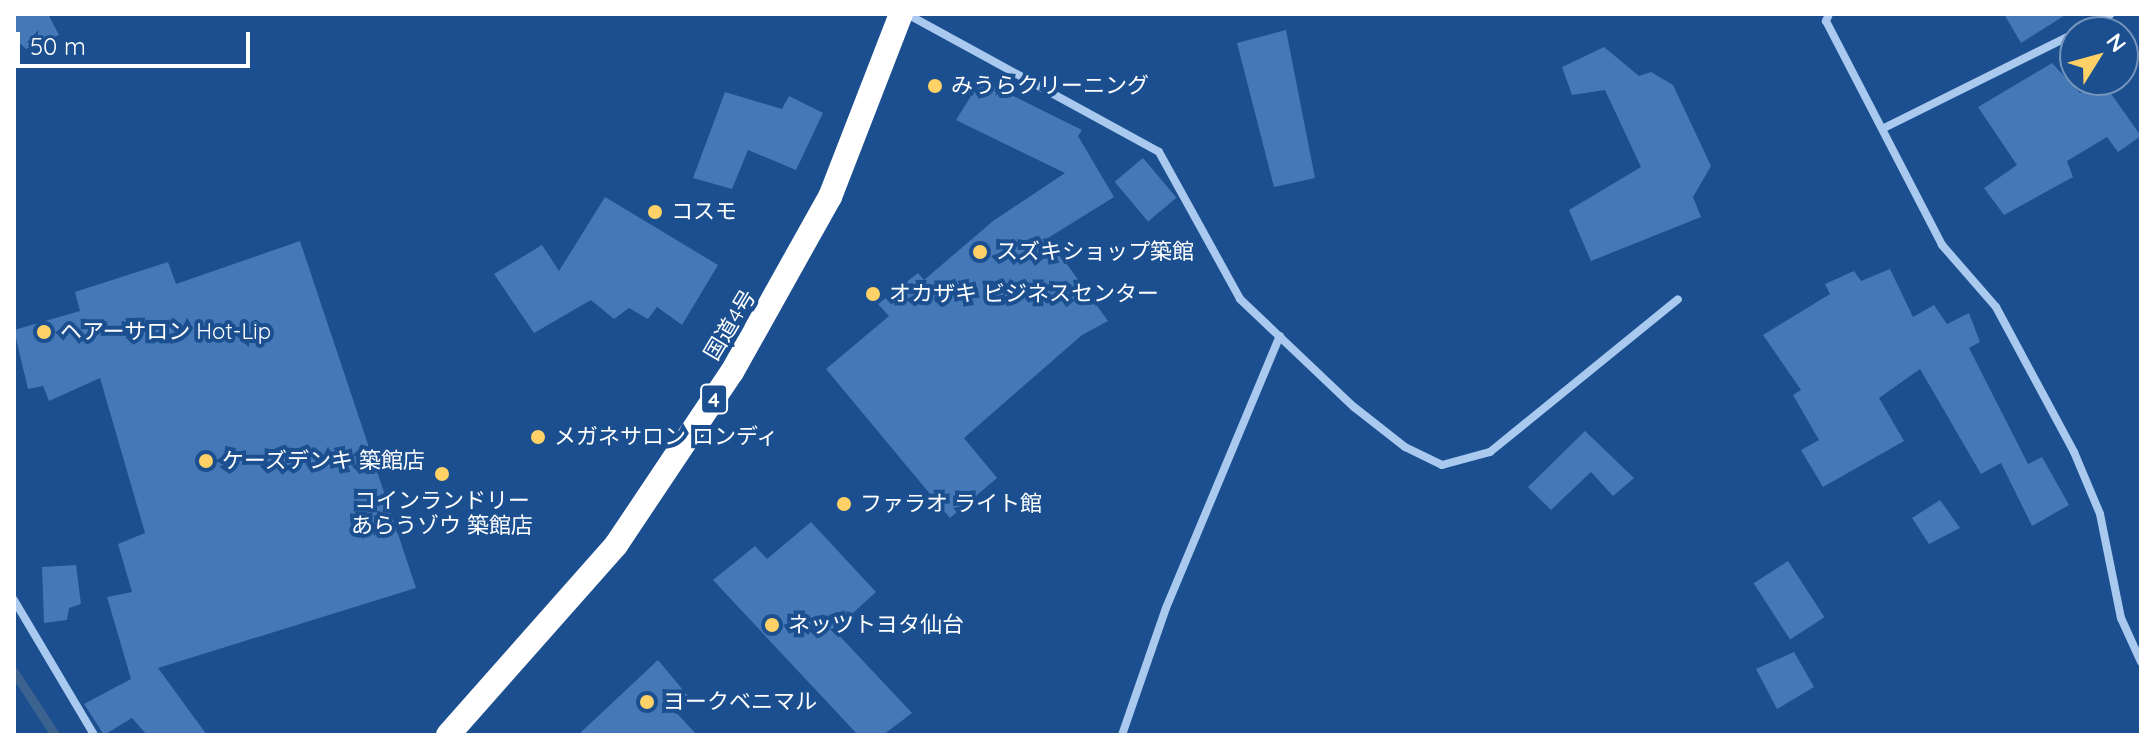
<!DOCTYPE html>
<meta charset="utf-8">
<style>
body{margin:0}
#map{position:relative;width:2155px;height:749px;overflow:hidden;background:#1b4f8f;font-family:Quicksand,"Noto Sans JP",sans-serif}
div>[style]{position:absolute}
.stream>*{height:9px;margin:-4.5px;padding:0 4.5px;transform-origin:4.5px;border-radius:4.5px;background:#3c6290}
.building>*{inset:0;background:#4478b7;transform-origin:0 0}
.street>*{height:8px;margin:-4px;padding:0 4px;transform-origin:4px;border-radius:4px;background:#a9c9ee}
.highway>*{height:24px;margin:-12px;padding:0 12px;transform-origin:12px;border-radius:12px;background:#fff}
.dots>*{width:22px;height:22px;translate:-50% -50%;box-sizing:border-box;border:4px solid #1b4f8f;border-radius:50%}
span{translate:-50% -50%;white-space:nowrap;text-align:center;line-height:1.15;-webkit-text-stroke:8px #1b4f8f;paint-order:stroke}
.shield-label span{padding:2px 6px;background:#1b4f8f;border:2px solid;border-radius:6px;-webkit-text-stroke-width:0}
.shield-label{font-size:20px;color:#fff;font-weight:700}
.poi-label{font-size:22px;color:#fff}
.left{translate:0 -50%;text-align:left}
.street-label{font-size:22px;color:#fff}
.frame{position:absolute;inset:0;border:16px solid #fff;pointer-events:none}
.north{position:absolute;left:2059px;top:16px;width:80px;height:80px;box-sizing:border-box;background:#1b4f8f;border:2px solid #7695bc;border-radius:50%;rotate:53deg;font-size:22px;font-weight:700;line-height:32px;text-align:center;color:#fff}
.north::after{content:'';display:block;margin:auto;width:28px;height:36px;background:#ffd166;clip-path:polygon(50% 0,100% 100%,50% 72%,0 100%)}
.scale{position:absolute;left:16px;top:32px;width:234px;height:36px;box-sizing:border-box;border:4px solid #fff;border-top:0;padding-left:10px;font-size:24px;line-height:28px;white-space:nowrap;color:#fff;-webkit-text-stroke:6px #1b4f8f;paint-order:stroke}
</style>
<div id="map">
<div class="stream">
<i style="left:14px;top:672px;width:75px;rotate:56.9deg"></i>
</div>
<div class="building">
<i style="clip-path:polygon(14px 14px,48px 14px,59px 35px,26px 49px,14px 38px)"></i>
<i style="clip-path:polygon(2004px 14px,2067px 14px,2021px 43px)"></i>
<i style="clip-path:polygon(1286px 30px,1315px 178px,1274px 187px,1237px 43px)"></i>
<i style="clip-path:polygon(1604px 47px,1639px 76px,1651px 72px,1673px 85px,1711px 166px,1693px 197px,1701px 217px,1591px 261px,1569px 210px,1641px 167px,1605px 90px,1572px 95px,1562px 67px)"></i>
<i style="clip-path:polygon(2052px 63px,2080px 93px,2102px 81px,2141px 136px,2118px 152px,2107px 137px,2067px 161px,2073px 177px,2004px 215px,1984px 188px,2017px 165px,1978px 107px)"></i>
<i style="clip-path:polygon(981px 80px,1082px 130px,1078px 136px,1114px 197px,1048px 238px,1108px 321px,1082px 335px,964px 438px,997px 478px,950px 518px,826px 369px,889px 316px,878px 304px,918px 273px,924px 280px,993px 221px,1065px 173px,956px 120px)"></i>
<i style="clip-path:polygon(725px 92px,782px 109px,789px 96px,823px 113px,796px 170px,748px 150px,732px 189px,693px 178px)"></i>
<i style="left:1143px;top:158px;width:52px;height:37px;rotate:50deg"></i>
<i style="clip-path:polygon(605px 197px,718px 265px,682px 325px,657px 307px,648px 319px,629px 308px,614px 319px,591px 300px,534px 333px,494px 274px,542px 245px,559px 271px)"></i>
<i style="clip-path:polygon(300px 241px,416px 588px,158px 668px,207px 735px,147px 735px,132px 718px,104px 735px,84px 704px,131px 679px,107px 597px,132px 592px,118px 544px,145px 533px,100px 378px,49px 401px,43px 386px,28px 389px,14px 330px,80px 311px,75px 292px,168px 262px,176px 284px)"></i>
<i style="clip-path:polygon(1890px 269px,1913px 317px,1934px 305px,1947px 324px,1969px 313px,1980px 342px,1969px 348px,2028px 464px,2042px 457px,2069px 505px,2032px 526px,2001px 463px,1981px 474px,1920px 369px,1879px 398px,1904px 441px,1823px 487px,1801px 450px,1819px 440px,1793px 395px,1801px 390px,1763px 335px,1830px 294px,1825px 284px,1854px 271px,1861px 281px)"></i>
<i style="clip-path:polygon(1585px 431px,1634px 478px,1613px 496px,1591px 472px,1551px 510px,1528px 487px)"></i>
<i style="clip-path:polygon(1940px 500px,1960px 528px,1929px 544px,1912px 518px)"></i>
<i style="clip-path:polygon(811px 522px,876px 592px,834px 630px,912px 713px,883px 735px,858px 735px,713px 580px,755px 546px,767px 559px)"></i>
<i style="left:1788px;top:561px;width:67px;height:41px;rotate:57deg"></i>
<i style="clip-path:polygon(76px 565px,81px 604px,69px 608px,67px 620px,44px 623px,42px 567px)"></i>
<i style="clip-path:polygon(1794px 652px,1814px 687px,1777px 709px,1756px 669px)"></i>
<i style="clip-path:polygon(658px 660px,688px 696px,672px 708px,697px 735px,578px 735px)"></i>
</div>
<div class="street">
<i style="left:907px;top:14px;width:287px;rotate:28.7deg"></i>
<i style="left:1159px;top:152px;width:168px;rotate:61.1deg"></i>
<i style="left:1240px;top:299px;width:157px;rotate:43.5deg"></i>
<i style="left:1354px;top:407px;width:65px;rotate:38.1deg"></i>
<i style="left:1405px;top:447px;width:41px;rotate:25.9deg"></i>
<i style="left:1442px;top:465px;width:50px;rotate:-15.2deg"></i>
<i style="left:1490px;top:452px;width:242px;rotate:-39.1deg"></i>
<i style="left:1829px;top:14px;width:8px;rotate:113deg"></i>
<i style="left:1826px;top:21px;width:252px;rotate:62.6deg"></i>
<i style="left:1942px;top:245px;width:82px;rotate:48.9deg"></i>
<i style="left:1996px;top:307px;width:165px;rotate:61.7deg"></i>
<i style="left:2074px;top:452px;width:67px;rotate:67.2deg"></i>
<i style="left:2100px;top:514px;width:106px;rotate:78.6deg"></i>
<i style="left:2121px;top:618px;width:48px;rotate:65.6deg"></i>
<i style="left:2077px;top:32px;width:38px;rotate:-28deg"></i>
<i style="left:1884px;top:128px;width:213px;rotate:-26.4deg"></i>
<i style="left:14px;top:600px;width:157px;rotate:59.3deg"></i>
<i style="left:1122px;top:735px;width:134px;rotate:-70.9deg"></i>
<i style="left:1166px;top:608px;width:295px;rotate:-67.3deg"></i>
</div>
<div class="highway">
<i style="left:448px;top:735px;width:254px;rotate:-48.5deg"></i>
<i style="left:616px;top:545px;width:208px;rotate:-56.2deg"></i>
<i style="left:732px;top:372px;width:201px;rotate:-60.8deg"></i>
<i style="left:830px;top:197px;width:196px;rotate:-68.8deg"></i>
</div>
<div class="dots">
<i style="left:935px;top:86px;background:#ffd166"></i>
<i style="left:655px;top:212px;background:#ffd166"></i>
<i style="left:980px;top:252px;background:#ffd166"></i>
<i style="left:873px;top:294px;background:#ffd166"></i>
<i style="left:44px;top:332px;background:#ffd166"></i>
<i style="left:538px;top:437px;background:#ffd166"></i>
<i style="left:206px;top:461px;background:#ffd166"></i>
<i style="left:442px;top:474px;background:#ffd166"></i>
<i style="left:844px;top:504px;background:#ffd166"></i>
<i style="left:772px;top:625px;background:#ffd166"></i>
<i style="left:647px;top:702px;background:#ffd166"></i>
</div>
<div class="shield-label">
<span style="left:714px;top:399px">4</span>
</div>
<div class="poi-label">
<span class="left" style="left:951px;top:86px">みうらクリーニング</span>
<span class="left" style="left:671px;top:212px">コスモ</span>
<span class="left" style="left:996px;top:252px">スズキショップ築館</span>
<span class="left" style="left:889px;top:294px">オカザキ ビジネスセンター</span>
<span class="left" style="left:60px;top:332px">ヘアーサロン Hot-Lip</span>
<span class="left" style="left:554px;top:437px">メガネサロン ロンディ</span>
<span class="left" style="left:222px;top:461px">ケーズデンキ 築館店</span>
<span style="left:442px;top:513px">コインランドリー<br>あらうゾウ 築館店</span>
<span class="left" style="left:860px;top:504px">ファラオ ライト館</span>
<span class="left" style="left:788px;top:625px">ネッツトヨタ仙台</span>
<span class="left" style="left:663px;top:702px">ヨークベニマル</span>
</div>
<div class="street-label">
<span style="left:730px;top:325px;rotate:-59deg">国道4号</span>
</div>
<div class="frame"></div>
<div class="north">N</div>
<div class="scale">50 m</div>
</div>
